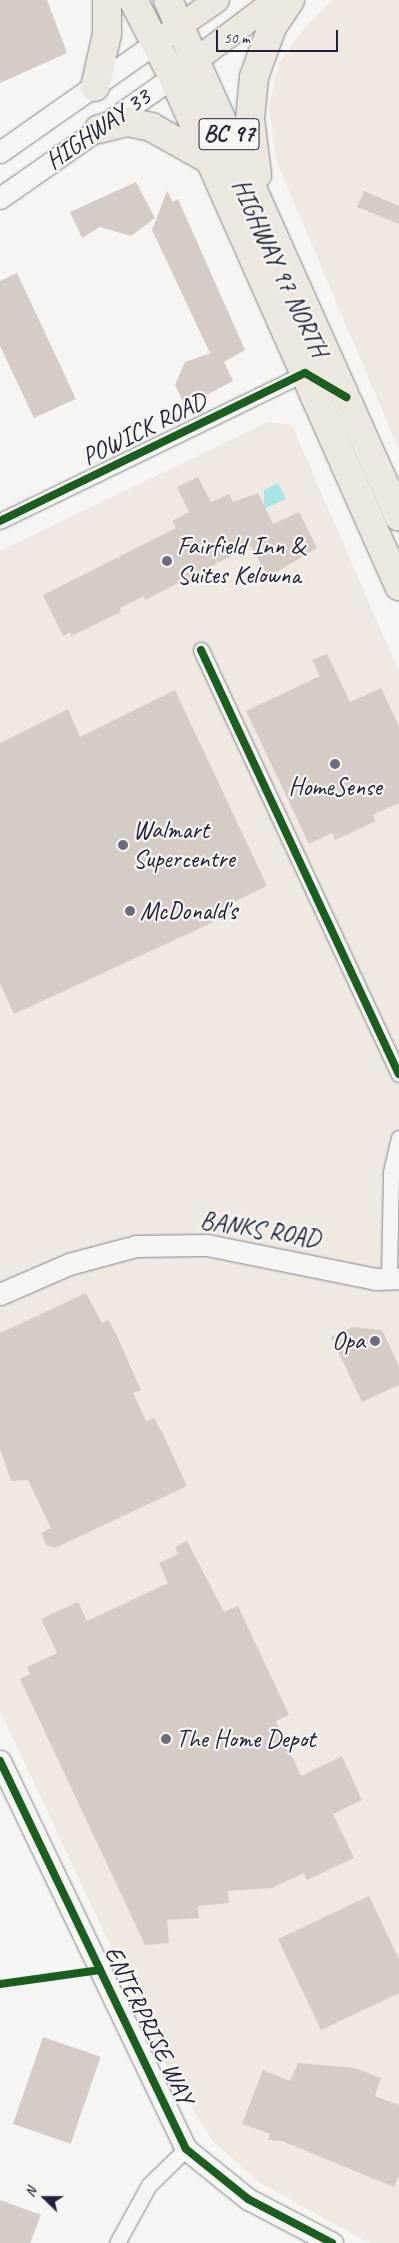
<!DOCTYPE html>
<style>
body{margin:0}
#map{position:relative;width:399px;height:2243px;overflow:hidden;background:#f5f5f3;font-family:Caveat,sans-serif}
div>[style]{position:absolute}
.built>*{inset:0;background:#f0e9e1}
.water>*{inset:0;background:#aae4e6}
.building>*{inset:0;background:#d5cdc5;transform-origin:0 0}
.roads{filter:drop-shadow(0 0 1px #858589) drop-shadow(0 0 1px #858589)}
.street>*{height:15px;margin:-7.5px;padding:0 7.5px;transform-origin:7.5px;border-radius:7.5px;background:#f5f5f3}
.secondary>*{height:21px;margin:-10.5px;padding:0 10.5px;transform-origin:10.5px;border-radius:10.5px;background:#f5f5f3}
.primary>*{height:24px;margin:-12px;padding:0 12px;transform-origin:12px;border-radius:12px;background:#ece8df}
.highway>*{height:28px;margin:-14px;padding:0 14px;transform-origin:14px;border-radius:14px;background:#ece8df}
.cycleway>*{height:8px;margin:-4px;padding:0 4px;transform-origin:4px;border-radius:4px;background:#1b5e20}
.dots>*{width:14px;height:14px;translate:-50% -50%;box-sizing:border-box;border:2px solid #f6f6f2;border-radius:50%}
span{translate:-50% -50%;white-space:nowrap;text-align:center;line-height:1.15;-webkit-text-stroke:4.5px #f6f6f2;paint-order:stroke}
.shield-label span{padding:1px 4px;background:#f6f6f2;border:1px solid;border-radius:4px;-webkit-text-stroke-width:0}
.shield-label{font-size:24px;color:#22223b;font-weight:700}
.street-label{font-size:25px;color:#22223b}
.poi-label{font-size:25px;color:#22223b}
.left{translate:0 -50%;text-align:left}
.right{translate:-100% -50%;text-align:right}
.north{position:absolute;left:20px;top:2173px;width:50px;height:50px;-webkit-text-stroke:4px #f6f6f2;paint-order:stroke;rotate:292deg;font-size:14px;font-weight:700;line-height:20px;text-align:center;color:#22223b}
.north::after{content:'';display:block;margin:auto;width:18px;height:22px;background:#22223b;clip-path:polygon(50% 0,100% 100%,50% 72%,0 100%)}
.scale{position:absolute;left:216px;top:30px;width:122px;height:22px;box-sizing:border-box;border:2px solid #22223b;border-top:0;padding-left:6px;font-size:15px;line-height:18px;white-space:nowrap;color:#22223b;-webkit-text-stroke:4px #f6f6f2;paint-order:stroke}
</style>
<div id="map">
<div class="built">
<i style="clip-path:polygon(332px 0,399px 0,399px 450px,276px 160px,269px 107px,278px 65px,304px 28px)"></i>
<i style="clip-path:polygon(268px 422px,292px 425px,399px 672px,399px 2243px,369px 2243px,260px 2183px,212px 2140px,168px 2069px,0 1710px,0 551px)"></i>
</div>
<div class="water">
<i style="clip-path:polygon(278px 483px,286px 499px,264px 509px,264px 490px)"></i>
</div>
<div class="building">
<i style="clip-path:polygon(0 0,47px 0,67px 53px,0 83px)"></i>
<i style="clip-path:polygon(136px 182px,155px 218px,131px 236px,100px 227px,82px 238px,70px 212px)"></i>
<i style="clip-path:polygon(167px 191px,173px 202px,178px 199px,245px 350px,224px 362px,233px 381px,185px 406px,175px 385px,185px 362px,210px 353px,152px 230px)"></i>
<i style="clip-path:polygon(364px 191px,399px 206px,399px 224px,357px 207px)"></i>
<i style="clip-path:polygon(17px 273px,76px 399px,34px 418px,0 346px,0 281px)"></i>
<i style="clip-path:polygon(198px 477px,211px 502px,229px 494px,233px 502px,258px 493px,273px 524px,299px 512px,317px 548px,268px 577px,251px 546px,145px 600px,144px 596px,120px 608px,121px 612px,71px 636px,70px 632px,63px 636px,43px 595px,176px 528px,172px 521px,189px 512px,177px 487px)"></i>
<i style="clip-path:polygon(327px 654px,350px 702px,381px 688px,399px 726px,399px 803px,373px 815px,376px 821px,335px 840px,332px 833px,309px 844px,246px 711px,320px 676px,312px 660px)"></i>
<i style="clip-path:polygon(175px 690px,267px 886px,230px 904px,233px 911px,205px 926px,14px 1014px,0 983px,0 743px,68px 709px,80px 737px)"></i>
<i style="clip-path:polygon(86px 1293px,102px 1323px,108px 1320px,117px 1336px,141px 1390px,133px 1393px,146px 1421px,154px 1418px,163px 1434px,187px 1486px,55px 1548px,46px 1545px,41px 1533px,51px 1528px,28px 1480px,11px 1481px,0 1449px,0 1333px)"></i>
<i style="clip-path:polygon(352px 1327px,382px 1330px,399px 1366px,399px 1385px,362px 1402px,331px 1337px)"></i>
<i style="clip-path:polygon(187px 1541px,224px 1612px,238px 1606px,289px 1715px,276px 1721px,301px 1776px,342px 1756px,362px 1800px,333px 1814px,354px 1858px,307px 1880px,304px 1873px,272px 1888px,228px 1891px,229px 1903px,198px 1906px,199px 1918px,167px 1920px,169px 1943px,145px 1945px,20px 1679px,30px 1674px,27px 1667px,57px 1653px,41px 1619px,78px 1602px,87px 1621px,168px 1583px,159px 1563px,178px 1554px,175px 1547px)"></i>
<i style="clip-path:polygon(369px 1896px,399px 1959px,399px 1993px,321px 2030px,278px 1939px)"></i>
<i style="left:43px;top:2037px;width:61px;height:92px;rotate:19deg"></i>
<i style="clip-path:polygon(298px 2063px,355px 2068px,381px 2078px,375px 2096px,399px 2105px,399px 2175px,394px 2187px,282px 2141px,268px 2140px,270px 2134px,242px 2124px,263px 2070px,290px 2081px)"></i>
<i style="clip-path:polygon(0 2200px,41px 2215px,30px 2243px,0 2243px)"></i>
</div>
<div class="roads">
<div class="street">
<i style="left:0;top:521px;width:339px;rotate:-25.9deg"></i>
<i style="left:201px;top:650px;width:468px;rotate:65deg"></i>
<i style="left:389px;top:1278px;width:106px;rotate:-88.9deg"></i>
<i style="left:391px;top:1172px;width:35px;rotate:-77deg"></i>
<i style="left:117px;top:2243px;width:66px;rotate:-61.1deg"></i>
<i style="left:149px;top:2185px;width:52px;rotate:-44.2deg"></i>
</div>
<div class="secondary">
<i style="left:0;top:152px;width:189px;rotate:-35.1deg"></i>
<i style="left:0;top:198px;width:211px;rotate:-35deg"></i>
<i style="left:0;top:1294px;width:75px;rotate:-23.5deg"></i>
<i style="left:69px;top:1264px;width:69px;rotate:-15deg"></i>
<i style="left:136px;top:1246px;width:71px;rotate:-0.8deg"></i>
<i style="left:207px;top:1245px;width:171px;rotate:11.4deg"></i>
<i style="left:375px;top:1279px;width:24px;rotate:-2deg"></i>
<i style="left:0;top:1761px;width:430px;rotate:64.4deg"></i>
<i style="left:186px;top:2149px;width:80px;rotate:38.9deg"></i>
<i style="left:248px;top:2199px;width:95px;rotate:27.6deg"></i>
</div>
<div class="primary">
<i style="left:155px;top:43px;width:75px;rotate:-34.7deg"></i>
<i style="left:180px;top:72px;width:120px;rotate:-36.9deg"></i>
</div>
<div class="highway">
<i style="left:133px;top:0;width:87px;rotate:62.5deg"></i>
<i style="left:173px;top:77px;width:557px;rotate:66.06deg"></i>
<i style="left:168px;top:0;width:566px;rotate:65.92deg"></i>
<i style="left:95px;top:87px;width:54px;rotate:-77.2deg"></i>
<i style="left:107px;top:34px;width:34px;rotate:-90deg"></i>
<i style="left:99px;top:129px;width:30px;rotate:-14deg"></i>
<i style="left:128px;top:122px;width:24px;rotate:12deg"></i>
<i style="left:151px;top:127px;width:63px;rotate:29.4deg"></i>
<i style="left:257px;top:175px;width:56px;rotate:-97.1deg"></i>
<i style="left:250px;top:119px;width:42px;rotate:-84.6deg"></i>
<i style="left:254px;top:77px;width:53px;rotate:-70.2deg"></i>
<i style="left:272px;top:27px;width:32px;rotate:-56deg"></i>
</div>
</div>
<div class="cycleway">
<i style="left:0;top:521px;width:339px;rotate:-25.9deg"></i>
<i style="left:305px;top:373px;width:48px;rotate:30.3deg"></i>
<i style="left:201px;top:650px;width:468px;rotate:65deg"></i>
<i style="left:0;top:1761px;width:430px;rotate:64.4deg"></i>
<i style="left:186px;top:2149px;width:80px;rotate:38.9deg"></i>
<i style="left:248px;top:2199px;width:95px;rotate:27.6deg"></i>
<i style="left:0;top:1984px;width:101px;rotate:-8deg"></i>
</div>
<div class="dots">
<i style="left:167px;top:561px;background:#6c6c7b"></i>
<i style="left:335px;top:764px;background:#6c6c7b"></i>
<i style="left:123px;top:845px;background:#6c6c7b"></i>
<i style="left:130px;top:911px;background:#6c6c7b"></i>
<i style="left:375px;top:1341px;background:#6c6c7b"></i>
<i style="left:166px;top:1739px;background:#6c6c7b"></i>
</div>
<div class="shield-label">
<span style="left:229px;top:134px">BC 97</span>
</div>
<div class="street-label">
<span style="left:98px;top:129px;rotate:-35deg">HIGHWAY 33</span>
<span style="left:279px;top:268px;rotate:65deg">HIGHWAY 97 NORTH</span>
<span style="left:144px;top:429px;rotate:-26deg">POWICK ROAD</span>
<span style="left:260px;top:1230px;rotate:9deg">BANKS ROAD</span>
<span style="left:149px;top:2025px;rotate:64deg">ENTERPRISE WAY</span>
</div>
<div class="poi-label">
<span class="left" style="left:177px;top:561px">Fairfield Inn &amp;<br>Suites Kelowna</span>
<span style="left:335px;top:787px">HomeSense</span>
<span class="left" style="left:133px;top:845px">Walmart<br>Supercentre</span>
<span class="left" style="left:140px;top:911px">McDonald's</span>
<span class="right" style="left:365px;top:1341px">Opa</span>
<span class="left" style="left:176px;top:1739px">The Home Depot</span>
</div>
<div class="north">N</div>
<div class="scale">50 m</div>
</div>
